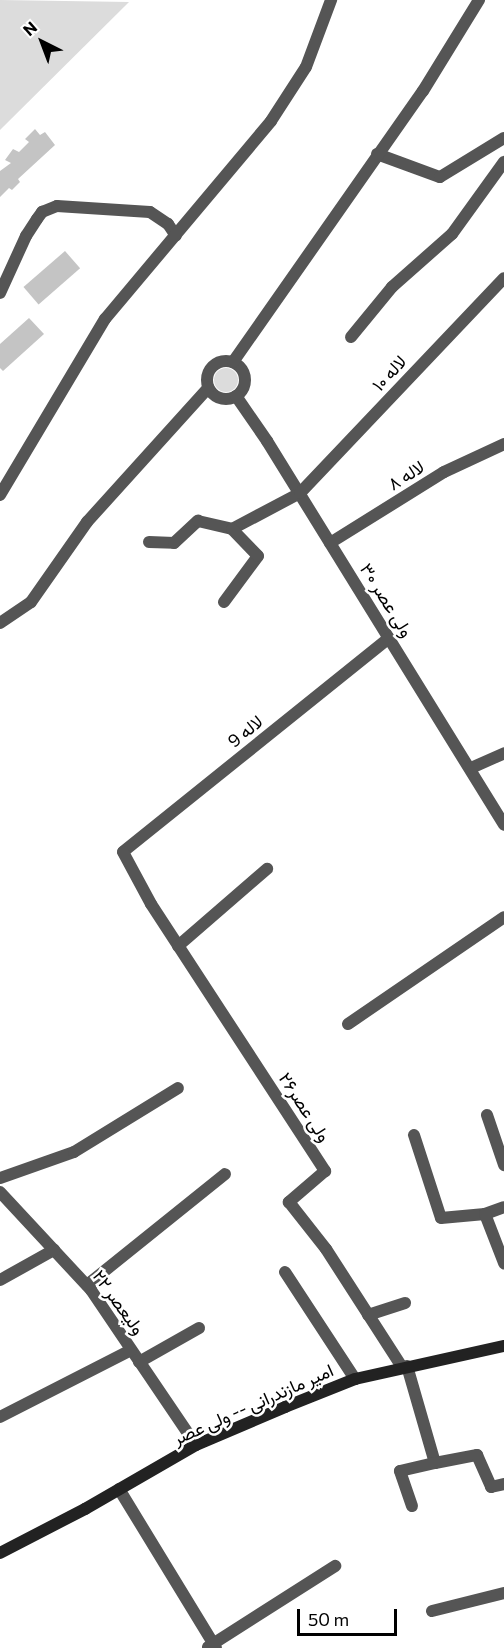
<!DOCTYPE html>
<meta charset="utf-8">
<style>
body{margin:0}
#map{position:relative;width:504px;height:1648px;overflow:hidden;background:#fff;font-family:Commissioner,Vazirmatn,sans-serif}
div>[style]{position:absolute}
.green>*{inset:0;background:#dcdcdc}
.round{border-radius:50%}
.building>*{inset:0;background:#c4c4c4;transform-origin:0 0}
.street>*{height:12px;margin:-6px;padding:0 6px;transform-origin:6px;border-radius:6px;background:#555}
.street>.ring{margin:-6px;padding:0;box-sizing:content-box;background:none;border:12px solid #555;border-radius:50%}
.secondary>*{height:12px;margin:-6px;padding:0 6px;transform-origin:6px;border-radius:6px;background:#222}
span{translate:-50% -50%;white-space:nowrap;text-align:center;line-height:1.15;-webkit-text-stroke:5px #fff;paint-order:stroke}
.street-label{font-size:18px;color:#000}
.north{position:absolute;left:12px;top:12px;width:60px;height:60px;-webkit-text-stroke:4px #fff;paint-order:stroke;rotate:318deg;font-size:16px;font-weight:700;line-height:24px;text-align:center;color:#000}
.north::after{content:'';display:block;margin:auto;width:21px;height:27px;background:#000;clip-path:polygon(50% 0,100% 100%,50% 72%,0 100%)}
.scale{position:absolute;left:297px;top:1609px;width:100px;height:27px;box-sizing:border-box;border:3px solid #000;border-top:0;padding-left:8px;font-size:18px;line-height:21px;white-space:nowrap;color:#000;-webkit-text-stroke:4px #fff;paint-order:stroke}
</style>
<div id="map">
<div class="green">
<i style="clip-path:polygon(0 0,129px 2px,0 130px)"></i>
<i class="round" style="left:214px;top:368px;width:24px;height:24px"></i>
</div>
<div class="building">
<i style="clip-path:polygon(35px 129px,40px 135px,45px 132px,55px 145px,18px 179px,20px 182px,12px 190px,9px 188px,0 197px,0 171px,11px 163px,5px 160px,13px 149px,19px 152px,29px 142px,25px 139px)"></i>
<i style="left:65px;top:251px;width:23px;height:55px;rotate:49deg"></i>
<i style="clip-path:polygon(29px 318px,44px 334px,3px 371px,0 368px,0 344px)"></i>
</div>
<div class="street">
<i style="left:377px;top:154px;width:67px;rotate:20.1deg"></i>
<i style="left:440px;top:177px;width:75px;rotate:-31.4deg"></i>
<i style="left:0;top:293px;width:63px;rotate:-65.5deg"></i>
<i style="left:26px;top:236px;width:20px;rotate:-57deg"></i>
<i style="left:37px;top:219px;width:9px;rotate:-54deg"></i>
<i style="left:42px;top:212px;width:16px;rotate:-22deg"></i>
<i style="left:57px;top:206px;width:93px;rotate:3.7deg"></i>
<i style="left:150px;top:212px;width:22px;rotate:34deg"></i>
<i style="left:168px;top:224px;width:14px;rotate:56deg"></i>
<i style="left:351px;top:337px;width:65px;rotate:-50.6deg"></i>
<i style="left:392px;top:287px;width:80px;rotate:-41.5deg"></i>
<i style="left:452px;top:234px;width:89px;rotate:-54.2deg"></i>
<i class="ring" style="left:207px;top:361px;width:26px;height:26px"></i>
<i style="left:233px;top:362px;width:331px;rotate:-55deg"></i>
<i style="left:423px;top:91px;width:107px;rotate:-58.4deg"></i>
<i style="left:236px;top:396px;width:55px;rotate:55.4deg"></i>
<i style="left:267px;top:441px;width:451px;rotate:58.3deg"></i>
<i style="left:0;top:495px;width:205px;rotate:-59.2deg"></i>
<i style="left:105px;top:319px;width:258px;rotate:-50deg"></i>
<i style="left:271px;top:121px;width:64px;rotate:-57.1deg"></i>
<i style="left:306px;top:67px;width:72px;rotate:-69.5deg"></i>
<i style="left:149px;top:542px;width:25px;rotate:2deg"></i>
<i style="left:174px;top:543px;width:33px;rotate:-43deg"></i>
<i style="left:198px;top:521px;width:35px;rotate:13deg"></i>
<i style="left:232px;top:529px;width:77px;rotate:-27.9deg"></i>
<i style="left:300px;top:493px;width:296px;rotate:-46.5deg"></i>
<i style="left:330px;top:543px;width:134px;rotate:-31.9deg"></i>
<i style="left:444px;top:472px;width:66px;rotate:-25deg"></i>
<i style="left:224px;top:602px;width:57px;rotate:-53.5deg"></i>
<i style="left:258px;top:556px;width:37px;rotate:-134deg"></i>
<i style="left:0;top:623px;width:37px;rotate:-34deg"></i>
<i style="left:31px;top:602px;width:98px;rotate:-55deg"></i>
<i style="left:87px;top:522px;width:181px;rotate:-47.9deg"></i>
<i style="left:389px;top:638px;width:341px;rotate:141.2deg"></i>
<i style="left:123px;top:852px;width:59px;rotate:61.7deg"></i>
<i style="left:151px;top:904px;width:319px;rotate:56.9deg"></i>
<i style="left:325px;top:1171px;width:48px;rotate:139.3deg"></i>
<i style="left:289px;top:1202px;width:60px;rotate:51.8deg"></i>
<i style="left:326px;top:1249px;width:140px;rotate:57.2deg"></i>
<i style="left:471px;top:768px;width:36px;rotate:-24deg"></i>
<i style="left:178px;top:946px;width:118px;rotate:-40.9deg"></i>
<i style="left:348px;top:1024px;width:189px;rotate:-34.4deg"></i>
<i style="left:487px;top:1115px;width:53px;rotate:71.2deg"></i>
<i style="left:414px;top:1135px;width:87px;rotate:72deg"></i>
<i style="left:441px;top:1218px;width:44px;rotate:-5.2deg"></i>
<i style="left:485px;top:1214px;width:20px;rotate:-20deg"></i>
<i style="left:0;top:1178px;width:78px;rotate:-19.4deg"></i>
<i style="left:74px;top:1152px;width:122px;rotate:-31.6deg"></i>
<i style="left:0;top:1192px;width:134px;rotate:47.1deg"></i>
<i style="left:91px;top:1290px;width:187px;rotate:55.9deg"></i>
<i style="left:485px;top:1214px;width:53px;rotate:68.8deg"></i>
<i style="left:285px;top:1272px;width:128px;rotate:56.8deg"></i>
<i style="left:0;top:1280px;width:62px;rotate:-29.1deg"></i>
<i style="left:87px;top:1285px;width:177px;rotate:-38.8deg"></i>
<i style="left:368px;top:1315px;width:39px;rotate:-18deg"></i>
<i style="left:139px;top:1362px;width:69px;rotate:-29.5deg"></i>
<i style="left:407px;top:1366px;width:101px;rotate:73.9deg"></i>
<i style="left:435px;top:1463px;width:43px;rotate:-10.8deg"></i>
<i style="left:477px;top:1455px;width:35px;rotate:66deg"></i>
<i style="left:491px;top:1487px;width:13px;rotate:-13deg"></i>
<i style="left:0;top:1417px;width:147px;rotate:-27.1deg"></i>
<i style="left:119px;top:1489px;width:186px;rotate:58.6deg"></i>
<i style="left:412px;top:1506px;width:37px;rotate:-109deg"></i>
<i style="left:400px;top:1471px;width:36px;rotate:-13deg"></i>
<i style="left:432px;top:1611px;width:74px;rotate:-14deg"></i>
<i style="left:208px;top:1647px;width:151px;rotate:-32.5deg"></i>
</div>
<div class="secondary">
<i style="left:0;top:1553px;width:96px;rotate:-27.4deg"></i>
<i style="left:85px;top:1509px;width:128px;rotate:-30deg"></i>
<i style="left:196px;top:1445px;width:97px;rotate:-23.1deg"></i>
<i style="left:285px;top:1407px;width:75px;rotate:-21.8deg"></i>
<i style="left:355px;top:1379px;width:153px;rotate:-12.5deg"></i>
</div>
<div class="street-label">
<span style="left:389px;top:373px;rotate:-47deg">لاله ۱۰</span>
<span style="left:406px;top:475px;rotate:-32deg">لاله ۸</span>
<span style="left:387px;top:600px;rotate:58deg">ولی عصر ۳۰</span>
<span style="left:245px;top:731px;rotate:-39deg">لاله 9</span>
<span style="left:305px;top:1107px;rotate:57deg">ولی عصر۲۶</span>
<span style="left:119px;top:1302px;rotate:54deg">ولیعصر ۲۲</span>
<span style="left:253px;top:1404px;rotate:-24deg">امیر مازندرانی -- ولی عصر</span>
</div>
<div class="north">N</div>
<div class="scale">50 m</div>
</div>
